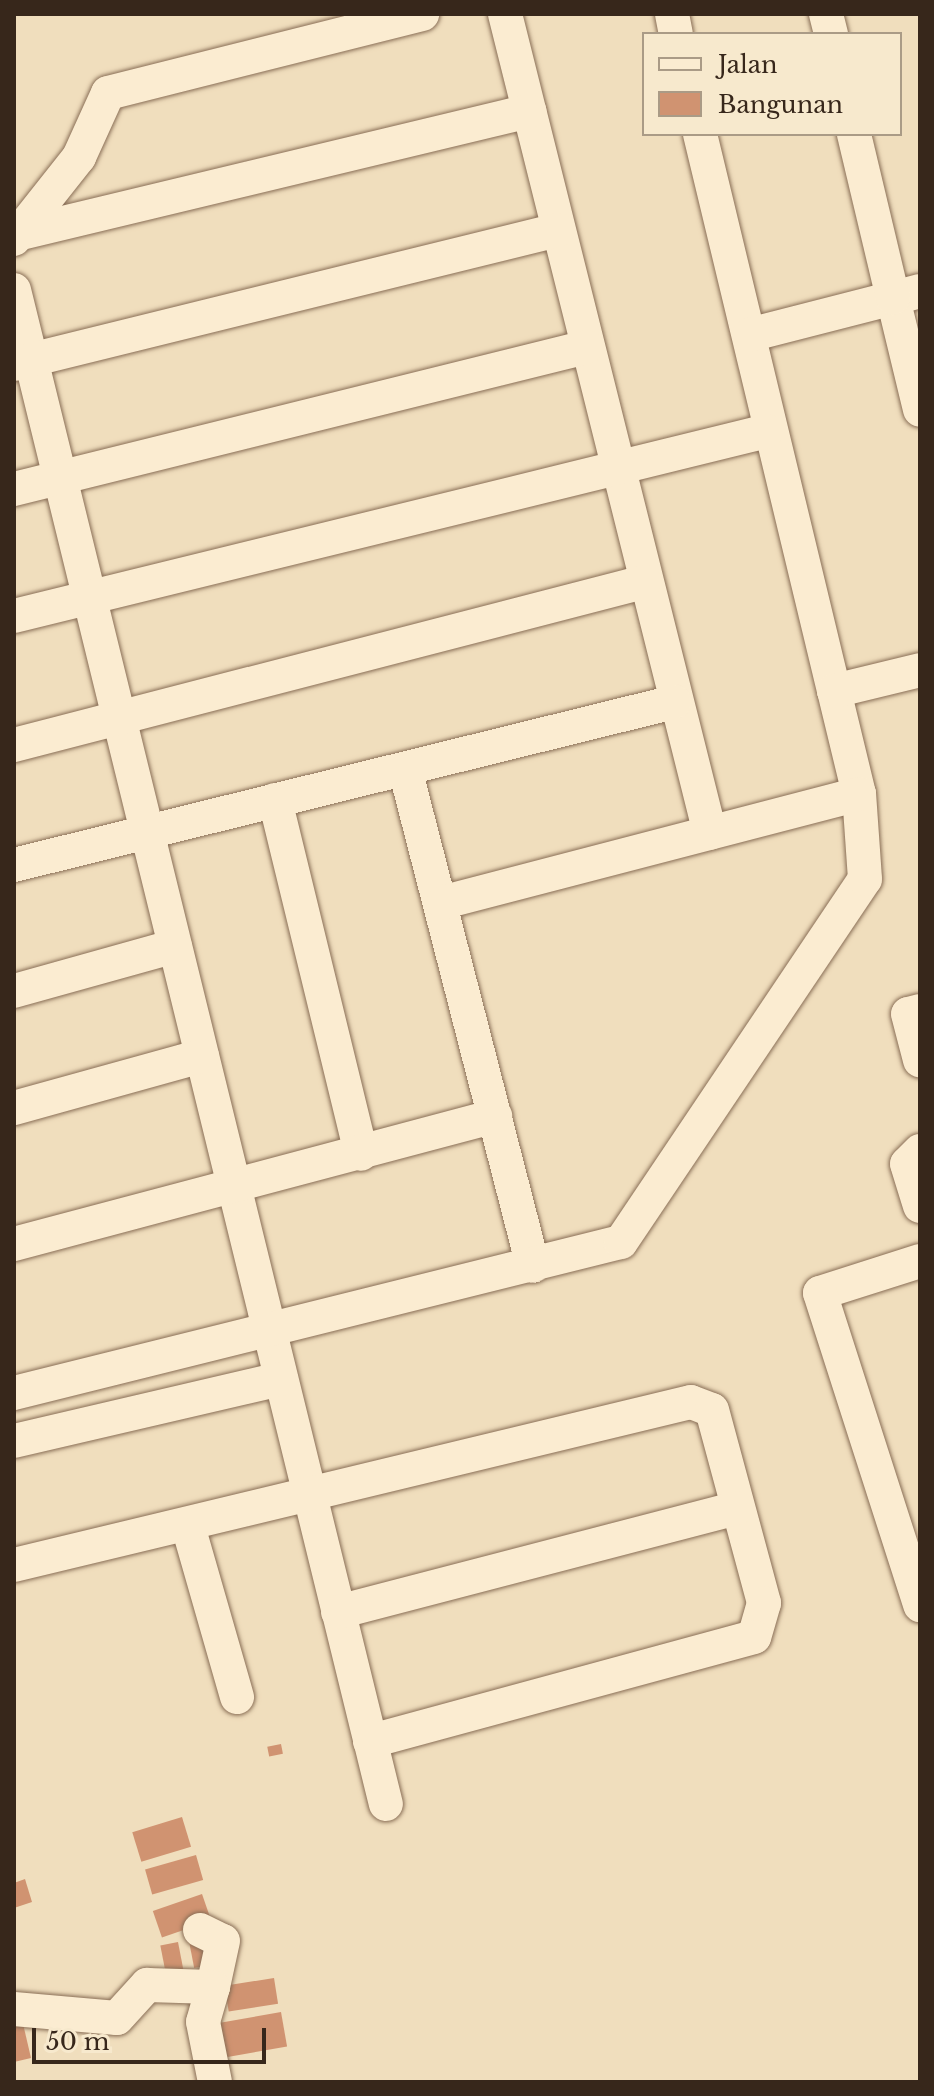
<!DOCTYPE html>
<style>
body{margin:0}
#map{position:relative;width:934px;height:2096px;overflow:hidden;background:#f0debd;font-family:"Libre Baskerville",serif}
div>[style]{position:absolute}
.building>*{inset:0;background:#d09371;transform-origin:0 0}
.roads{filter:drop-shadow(0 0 2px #896e56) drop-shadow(0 0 2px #896e56)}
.street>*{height:34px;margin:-17px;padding:0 17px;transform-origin:17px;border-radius:17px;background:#fbecd1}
span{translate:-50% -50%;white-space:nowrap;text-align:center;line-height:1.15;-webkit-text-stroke:6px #f7e9cd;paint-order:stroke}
.frame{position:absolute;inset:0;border:16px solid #37271b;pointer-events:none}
.legend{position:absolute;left:642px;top:32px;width:260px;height:104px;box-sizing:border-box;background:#f7e9cd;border:2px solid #aa9b86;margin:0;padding:10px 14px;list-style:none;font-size:24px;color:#37271b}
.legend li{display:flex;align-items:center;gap:16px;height:40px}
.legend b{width:40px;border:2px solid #aa9b86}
.scale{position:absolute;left:32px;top:2028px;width:234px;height:36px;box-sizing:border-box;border:4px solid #37271b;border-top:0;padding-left:10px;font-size:24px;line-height:28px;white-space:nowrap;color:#37271b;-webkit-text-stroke:6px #f7e9cd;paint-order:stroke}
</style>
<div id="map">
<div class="building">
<i style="left:281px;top:1744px;width:10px;height:14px;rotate:79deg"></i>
<i style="left:182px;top:1817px;width:31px;height:52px;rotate:73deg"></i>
<i style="left:196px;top:1855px;width:26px;height:53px;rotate:74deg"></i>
<i style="clip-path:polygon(25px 1879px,32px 1902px,14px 1908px,14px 1883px)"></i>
<i style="left:202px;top:1894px;width:28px;height:52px;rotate:71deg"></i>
<i style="left:213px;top:1939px;width:25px;height:24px;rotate:79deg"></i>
<i style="left:178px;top:1942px;width:33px;height:18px;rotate:79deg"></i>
<i style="left:274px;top:1978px;width:26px;height:50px;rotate:81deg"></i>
<i style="left:281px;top:2012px;width:35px;height:69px;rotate:80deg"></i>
<i style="clip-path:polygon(21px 2015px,31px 2058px,14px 2062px,14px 2017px)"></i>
</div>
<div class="roads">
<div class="street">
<i style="left:505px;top:14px;width:844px;rotate:75.95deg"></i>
<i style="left:672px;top:14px;width:20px;rotate:79deg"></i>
<i style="left:826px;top:14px;width:21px;rotate:76deg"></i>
<i style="left:700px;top:134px;width:573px;rotate:76.47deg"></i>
<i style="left:17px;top:234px;width:527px;rotate:-13.51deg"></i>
<i style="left:14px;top:239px;width:105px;rotate:-51.6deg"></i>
<i style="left:79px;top:157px;width:70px;rotate:-65.6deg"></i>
<i style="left:108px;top:93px;width:324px;rotate:-14.1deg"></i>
<i style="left:14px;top:290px;width:1559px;rotate:76.2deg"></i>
<i style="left:920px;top:291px;width:28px;rotate:165deg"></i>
<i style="left:893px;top:298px;width:115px;rotate:76.4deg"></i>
<i style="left:749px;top:335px;width:149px;rotate:-14.4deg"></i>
<i style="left:893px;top:298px;width:169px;rotate:-103.4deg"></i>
<i style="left:14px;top:364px;width:560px;rotate:-13.84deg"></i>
<i style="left:14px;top:489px;width:590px;rotate:-13.92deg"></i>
<i style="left:14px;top:616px;width:775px;rotate:-13.8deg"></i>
<i style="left:14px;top:745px;width:651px;rotate:-14.51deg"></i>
<i style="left:405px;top:769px;width:513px;rotate:75.56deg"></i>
<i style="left:859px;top:794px;width:106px;rotate:-103.6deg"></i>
<i style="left:834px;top:691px;width:89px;rotate:-13.7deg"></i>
<i style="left:275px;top:800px;width:364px;rotate:76.3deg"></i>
<i style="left:14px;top:865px;width:680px;rotate:-13.87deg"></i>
<i style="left:14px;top:991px;width:167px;rotate:-15.6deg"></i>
<i style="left:920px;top:1011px;width:12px;rotate:166deg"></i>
<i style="left:908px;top:1014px;width:48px;rotate:75.4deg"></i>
<i style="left:14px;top:1108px;width:195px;rotate:-15.5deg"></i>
<i style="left:920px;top:1151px;width:18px;rotate:135deg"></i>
<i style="left:907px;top:1164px;width:44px;rotate:72.8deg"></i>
<i style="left:14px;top:1244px;width:498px;rotate:-14.9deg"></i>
<i style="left:920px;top:1261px;width:105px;rotate:162.3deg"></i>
<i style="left:820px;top:1293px;width:328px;rotate:72.2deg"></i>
<i style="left:14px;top:1393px;width:625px;rotate:-13.97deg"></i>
<i style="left:621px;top:1242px;width:437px;rotate:-56.1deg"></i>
<i style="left:865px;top:879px;width:85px;rotate:-94deg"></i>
<i style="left:859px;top:794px;width:429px;rotate:165.4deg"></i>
<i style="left:14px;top:1441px;width:274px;rotate:-13.1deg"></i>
<i style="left:188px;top:1526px;width:178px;rotate:74deg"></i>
<i style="left:14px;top:1565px;width:696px;rotate:-13.54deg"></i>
<i style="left:691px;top:1402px;width:22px;rotate:21deg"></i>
<i style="left:712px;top:1410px;width:200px;rotate:74.9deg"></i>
<i style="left:764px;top:1603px;width:35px;rotate:106deg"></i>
<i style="left:754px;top:1637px;width:398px;rotate:164.8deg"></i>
<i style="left:338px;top:1612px;width:412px;rotate:-14.6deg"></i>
<i style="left:200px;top:1930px;width:25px;rotate:26deg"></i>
<i style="left:223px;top:1941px;width:47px;rotate:102.3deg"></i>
<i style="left:14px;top:2009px;width:103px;rotate:5deg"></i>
<i style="left:117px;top:2018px;width:45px;rotate:-47.7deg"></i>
<i style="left:147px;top:1985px;width:66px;rotate:1.7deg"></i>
<i style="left:213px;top:1987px;width:36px;rotate:106deg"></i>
<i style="left:203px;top:2022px;width:61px;rotate:78.7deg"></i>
</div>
</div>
<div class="frame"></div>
<ul class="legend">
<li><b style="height:10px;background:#fbecd1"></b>Jalan</li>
<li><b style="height:22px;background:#d09371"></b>Bangunan</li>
</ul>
<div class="scale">50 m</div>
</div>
